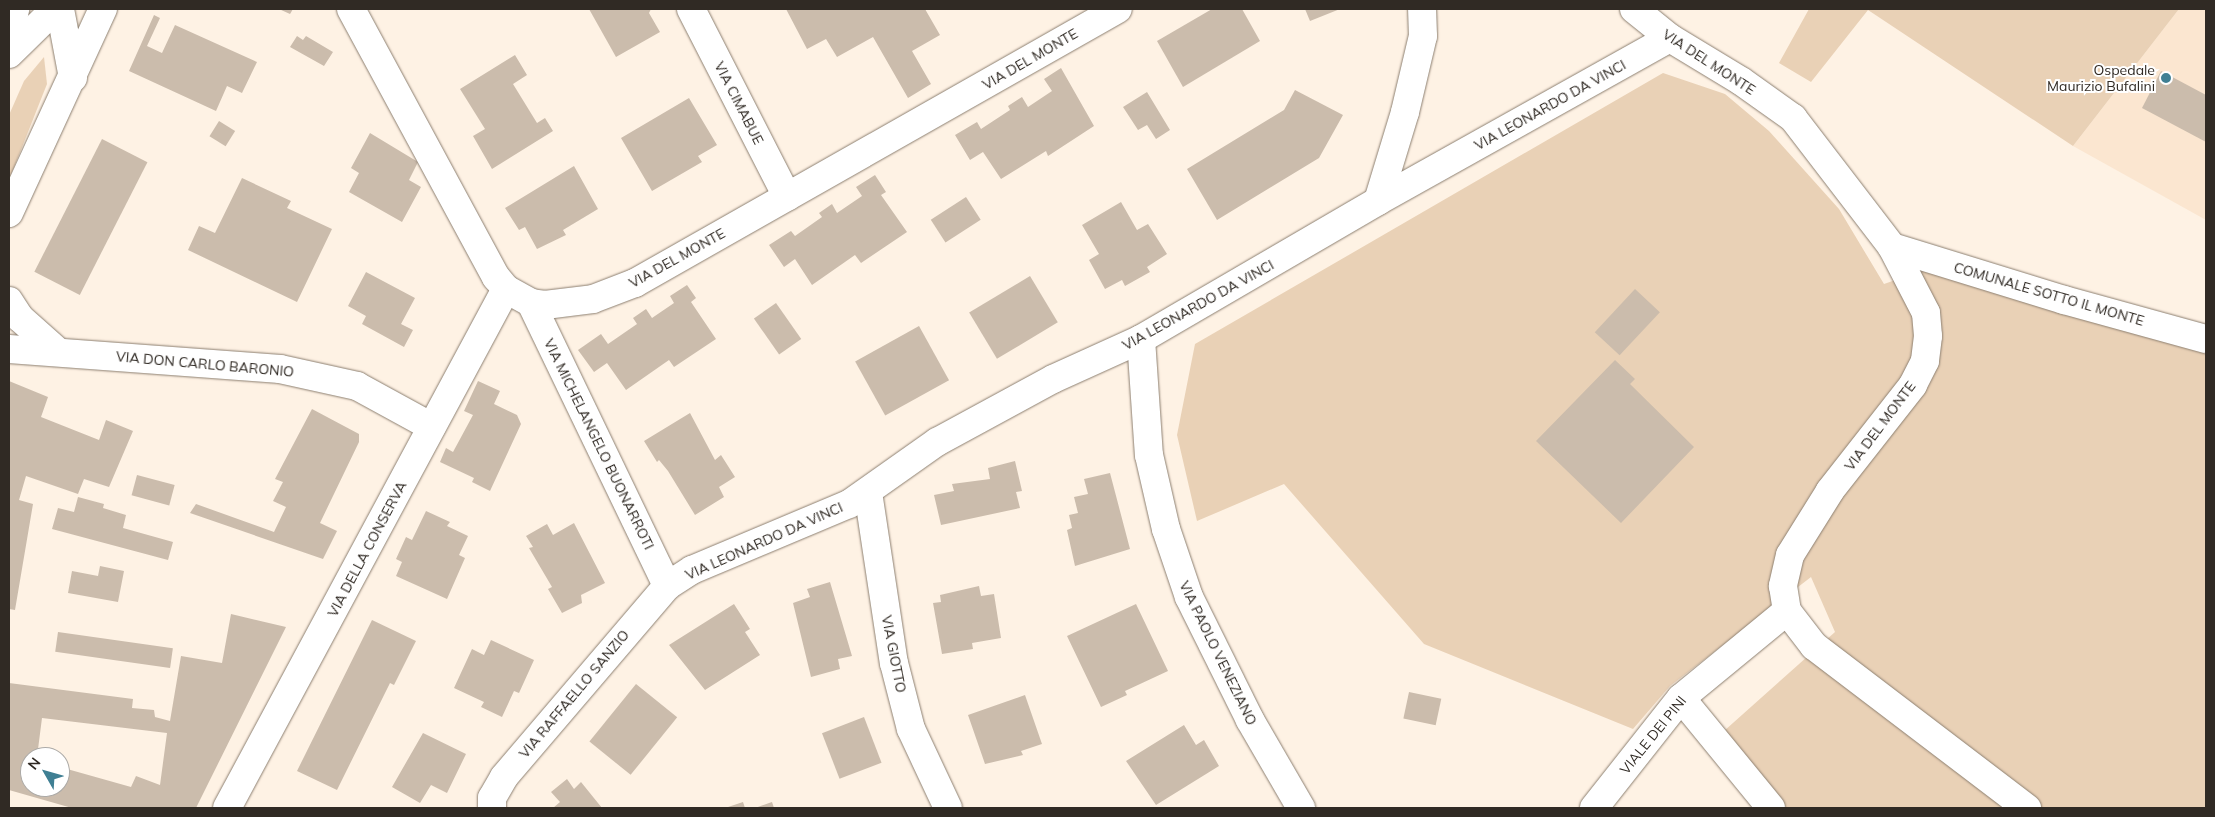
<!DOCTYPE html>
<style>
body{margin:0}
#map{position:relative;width:2215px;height:817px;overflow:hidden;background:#fef2e4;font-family:Mulish,sans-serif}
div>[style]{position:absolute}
.built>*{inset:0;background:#fbe6d0}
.green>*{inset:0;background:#e9d1b6}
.building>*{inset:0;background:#cbbcac;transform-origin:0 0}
.roads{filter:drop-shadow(0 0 1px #8c7f70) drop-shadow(0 0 1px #8c7f70)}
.minor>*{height:28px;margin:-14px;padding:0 14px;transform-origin:14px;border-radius:14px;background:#fff}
.dots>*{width:14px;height:14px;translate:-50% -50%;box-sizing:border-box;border:2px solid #fff;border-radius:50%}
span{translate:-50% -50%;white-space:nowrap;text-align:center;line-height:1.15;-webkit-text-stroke:4px #fff;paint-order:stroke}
.street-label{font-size:14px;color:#302a24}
.poi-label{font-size:14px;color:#302a24}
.right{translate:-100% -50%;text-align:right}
.frame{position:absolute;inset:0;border:10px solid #302a24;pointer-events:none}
.north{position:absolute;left:20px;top:747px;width:50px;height:50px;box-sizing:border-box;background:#fff;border:1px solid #acaaa7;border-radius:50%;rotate:308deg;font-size:14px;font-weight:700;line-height:20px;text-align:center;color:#302a24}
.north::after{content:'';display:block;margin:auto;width:18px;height:22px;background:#3f7f93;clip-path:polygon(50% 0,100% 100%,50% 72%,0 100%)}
</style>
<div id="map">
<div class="built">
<i style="clip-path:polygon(2179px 9px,2206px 9px,2206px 220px,2073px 146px)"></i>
</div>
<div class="green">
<i style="clip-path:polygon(1809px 9px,2179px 9px,2073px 146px,1868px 10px,1811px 82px,1779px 63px)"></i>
<i style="clip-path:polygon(44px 57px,47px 84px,9px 180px,9px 115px,24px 81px)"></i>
<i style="clip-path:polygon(1663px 73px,1725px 94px,1769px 131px,1839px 209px,1884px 284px,1924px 270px,2206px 353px,2206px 808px,1787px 808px,1724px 731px,1835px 632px,1811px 577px,1670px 686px,1633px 729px,1424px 644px,1284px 484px,1197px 521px,1177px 435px,1195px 344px)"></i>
</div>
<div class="building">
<i style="clip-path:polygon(279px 9px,293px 9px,290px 14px)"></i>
<i style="clip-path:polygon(589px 9px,651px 9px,649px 13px,660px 32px,616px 57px)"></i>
<i style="clip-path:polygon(786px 9px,925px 9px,940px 35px,912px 51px,931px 84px,908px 98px,873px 37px,837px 57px,826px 39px,807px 49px)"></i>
<i style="clip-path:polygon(1212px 9px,1242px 9px,1260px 41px,1183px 87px,1157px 41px)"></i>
<i style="clip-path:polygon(1305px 9px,1340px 9px,1310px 21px)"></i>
<i style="clip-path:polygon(154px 15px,160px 18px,147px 46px,162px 53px,175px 25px,257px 62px,242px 93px,227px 86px,216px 111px,129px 71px)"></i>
<i style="clip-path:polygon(297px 36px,303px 40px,306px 36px,333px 52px,324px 66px,290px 47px)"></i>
<i style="clip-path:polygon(515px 55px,527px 75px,513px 84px,537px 123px,545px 118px,553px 131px,492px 169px,473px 136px,485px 129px,460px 89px)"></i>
<i style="clip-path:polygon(1061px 68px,1094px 126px,1048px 156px,1046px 151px,1001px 179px,983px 152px,970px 160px,955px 135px,977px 122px,981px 129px,1010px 110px,1008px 106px,1022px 97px,1028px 107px,1052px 91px,1044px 79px)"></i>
<i style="clip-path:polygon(2161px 71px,2206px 95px,2206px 142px,2142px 108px)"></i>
<i style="clip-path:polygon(1295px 90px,1343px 115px,1319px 158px,1217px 220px,1187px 169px,1284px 110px)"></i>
<i style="clip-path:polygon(1147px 92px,1170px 130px,1156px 139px,1147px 125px,1138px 130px,1123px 107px)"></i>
<i style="clip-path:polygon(689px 98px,717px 145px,698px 156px,702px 162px,652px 191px,621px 138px)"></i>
<i style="left:219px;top:121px;width:19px;height:18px;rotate:32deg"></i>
<i style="clip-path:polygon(370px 133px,418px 162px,409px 180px,421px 187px,402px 222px,349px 192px,359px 173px,351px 168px)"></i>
<i style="left:102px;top:139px;width:51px;height:149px;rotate:27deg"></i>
<i style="clip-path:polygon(574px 166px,598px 209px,563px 230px,566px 235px,537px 249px,525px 227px,519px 230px,505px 208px)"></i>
<i style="clip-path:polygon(875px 175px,886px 192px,881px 195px,907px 232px,861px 263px,855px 255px,812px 285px,795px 259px,784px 267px,769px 245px,791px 231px,795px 236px,822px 217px,819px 213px,832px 204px,837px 213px,862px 196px,856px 187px)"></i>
<i style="clip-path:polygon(242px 178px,291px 201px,287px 208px,332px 229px,297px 302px,188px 250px,199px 226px,215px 233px)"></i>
<i style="left:966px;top:197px;width:27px;height:42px;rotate:57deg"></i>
<i style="clip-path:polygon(1121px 202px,1137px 230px,1148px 224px,1167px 254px,1147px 267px,1150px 272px,1125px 286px,1122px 280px,1105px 289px,1089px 260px,1099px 254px,1082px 225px)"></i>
<i style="clip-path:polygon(366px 272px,415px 298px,401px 324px,413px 330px,404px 347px,362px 324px,366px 316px,348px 306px)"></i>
<i style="left:1030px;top:276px;width:54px;height:71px;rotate:59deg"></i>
<i style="clip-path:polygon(687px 285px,696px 298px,691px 302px,716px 339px,674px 367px,669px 360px,626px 390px,607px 363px,594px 372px,578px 350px,601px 334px,608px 344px,637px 324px,633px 318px,646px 309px,652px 318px,674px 303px,670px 296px)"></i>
<i style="left:1635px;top:289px;width:34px;height:59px;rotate:43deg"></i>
<i style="left:776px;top:303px;width:44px;height:27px;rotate:55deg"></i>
<i style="left:919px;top:326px;width:62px;height:73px;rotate:61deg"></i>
<i style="clip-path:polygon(1615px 360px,1635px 379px,1630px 384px,1694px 447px,1621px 523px,1536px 441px)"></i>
<i style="clip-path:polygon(9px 381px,48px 397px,41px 417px,99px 440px,106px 420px,133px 431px,109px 487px,84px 479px,78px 494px,26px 476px,19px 500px,33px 504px,15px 610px,9px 609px)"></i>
<i style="clip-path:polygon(478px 381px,500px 391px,494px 404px,517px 415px,521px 424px,490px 491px,472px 482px,474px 478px,440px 462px,446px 448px,453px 452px,473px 415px,464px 411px)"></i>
<i style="clip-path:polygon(312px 409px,359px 434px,359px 442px,320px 523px,337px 531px,323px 559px,190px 513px,196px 504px,274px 532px,286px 507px,273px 501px,283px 482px,275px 479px)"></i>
<i style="clip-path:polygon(690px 413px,715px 460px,721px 455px,735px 477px,719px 487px,724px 497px,695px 515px,668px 471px,659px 460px,657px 462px,644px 441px)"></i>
<i style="clip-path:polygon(1015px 461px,1022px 491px,1016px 492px,1020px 508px,941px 525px,934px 495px,954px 491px,952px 484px,990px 479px,988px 468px)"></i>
<i style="clip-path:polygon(1110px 473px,1130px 549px,1075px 566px,1067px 530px,1072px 528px,1069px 515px,1078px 513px,1074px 497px,1088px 494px,1084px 479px)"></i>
<i style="left:137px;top:475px;width:39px;height:21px;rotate:15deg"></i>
<i style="clip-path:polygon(78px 497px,104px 504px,103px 508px,126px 515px,123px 528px,173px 542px,168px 560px,52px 529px,58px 508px,74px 512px)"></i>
<i style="clip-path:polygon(426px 511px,450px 522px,447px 526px,468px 536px,459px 555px,465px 558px,447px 599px,396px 576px,402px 562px,396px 559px,406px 537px,412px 540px)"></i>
<i style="clip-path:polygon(574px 523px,605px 583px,581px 595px,582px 603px,562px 613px,548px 589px,552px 587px,529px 548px,533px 547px,526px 536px,547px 524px,553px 535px)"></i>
<i style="clip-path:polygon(100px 566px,124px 571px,118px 602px,68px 593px,72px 571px,98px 576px)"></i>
<i style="clip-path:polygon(830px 582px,852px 656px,838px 659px,840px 669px,811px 677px,793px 603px,810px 597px,807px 589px)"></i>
<i style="clip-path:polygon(979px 586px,981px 596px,994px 594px,1001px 638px,972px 643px,973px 649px,942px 654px,933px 603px,941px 602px,940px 595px)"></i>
<i style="clip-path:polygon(734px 604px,750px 629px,745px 632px,760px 655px,705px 690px,669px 645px)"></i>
<i style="clip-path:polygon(1136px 604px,1168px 671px,1125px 691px,1127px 695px,1101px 707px,1067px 636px)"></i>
<i style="clip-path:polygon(evenodd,231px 614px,286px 627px,196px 808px,72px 808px,9px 790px,9px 683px,133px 699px,132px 708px,154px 710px,155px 717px,170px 721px,181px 656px,222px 663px,231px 614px,42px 718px,167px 733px,160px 785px,136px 776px,131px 787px,60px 767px,60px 787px,30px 787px,30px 757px,37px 757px,42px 718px)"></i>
<i style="clip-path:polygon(372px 620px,416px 641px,394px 685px,390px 683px,337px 790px,297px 771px)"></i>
<i style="left:58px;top:632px;width:116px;height:20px;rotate:8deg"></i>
<i style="clip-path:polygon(491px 640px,534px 660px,519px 693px,514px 691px,502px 717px,481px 707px,484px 702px,454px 688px,472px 649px,484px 655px)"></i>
<i style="left:636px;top:684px;width:53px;height:74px;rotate:39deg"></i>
<i style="left:1409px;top:692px;width:33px;height:27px;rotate:12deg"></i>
<i style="clip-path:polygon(1025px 695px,1042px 744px,1021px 751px,1023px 755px,985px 764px,968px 715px)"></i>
<i style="left:864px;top:717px;width:49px;height:45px;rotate:69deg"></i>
<i style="clip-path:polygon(1184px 725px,1196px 745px,1204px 740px,1219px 766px,1156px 805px,1126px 761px)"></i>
<i style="clip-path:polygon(423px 733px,466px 754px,447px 793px,431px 785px,420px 803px,392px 787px)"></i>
<i style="clip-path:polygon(567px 779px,574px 789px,581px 782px,602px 808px,553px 808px,560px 802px,551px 792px)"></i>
<i style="clip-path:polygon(743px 802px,745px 808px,725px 808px)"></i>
<i style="clip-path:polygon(772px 802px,774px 808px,755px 808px)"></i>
</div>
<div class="roads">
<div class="minor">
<i style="left:60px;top:9px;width:70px;rotate:79.3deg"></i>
<i style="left:351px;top:9px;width:305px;rotate:61.6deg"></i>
<i style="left:496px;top:277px;width:16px;rotate:50deg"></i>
<i style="left:506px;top:289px;width:29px;rotate:29deg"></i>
<i style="left:531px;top:303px;width:14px;rotate:8deg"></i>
<i style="left:545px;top:305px;width:48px;rotate:-7.1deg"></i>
<i style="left:593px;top:299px;width:45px;rotate:-20.9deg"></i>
<i style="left:635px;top:283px;width:555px;rotate:-29.57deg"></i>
<i style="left:691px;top:9px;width:211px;rotate:62.9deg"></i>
<i style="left:1634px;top:9px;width:46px;rotate:38.9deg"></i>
<i style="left:1670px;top:38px;width:83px;rotate:31.2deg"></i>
<i style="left:1741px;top:81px;width:64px;rotate:35.4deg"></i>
<i style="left:1793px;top:118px;width:163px;rotate:52.5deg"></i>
<i style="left:1892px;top:247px;width:74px;rotate:62.7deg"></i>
<i style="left:1926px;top:313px;width:23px;rotate:85deg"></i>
<i style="left:1928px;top:336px;width:25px;rotate:97deg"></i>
<i style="left:1925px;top:361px;width:27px;rotate:117deg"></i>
<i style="left:1913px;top:385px;width:135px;rotate:128.1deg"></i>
<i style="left:1830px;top:491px;width:75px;rotate:122deg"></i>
<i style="left:1790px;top:555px;width:32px;rotate:103deg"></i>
<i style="left:1783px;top:586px;width:25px;rotate:81deg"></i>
<i style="left:1787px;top:611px;width:44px;rotate:52.4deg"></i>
<i style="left:1814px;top:646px;width:268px;rotate:37.3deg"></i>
<i style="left:9px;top:36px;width:28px;rotate:-77deg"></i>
<i style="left:9px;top:54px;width:64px;rotate:-44.4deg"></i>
<i style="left:1378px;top:201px;width:93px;rotate:-73.1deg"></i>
<i style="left:1405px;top:112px;width:78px;rotate:-76.7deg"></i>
<i style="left:1423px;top:36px;width:27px;rotate:-92deg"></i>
<i style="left:9px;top:213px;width:225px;rotate:-65.3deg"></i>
<i style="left:1892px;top:247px;width:180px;rotate:17.1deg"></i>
<i style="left:2064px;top:300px;width:147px;rotate:15.4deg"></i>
<i style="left:9px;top:301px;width:20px;rotate:57deg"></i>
<i style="left:20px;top:318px;width:50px;rotate:41.7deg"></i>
<i style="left:531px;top:303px;width:314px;rotate:64.3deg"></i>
<i style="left:1141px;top:339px;width:116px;rotate:86.1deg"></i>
<i style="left:1149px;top:455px;width:76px;rotate:77.1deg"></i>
<i style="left:1166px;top:529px;width:72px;rotate:71.3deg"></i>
<i style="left:1189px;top:597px;width:137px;rotate:63.6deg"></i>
<i style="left:1250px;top:720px;width:102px;rotate:59.9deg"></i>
<i style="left:9px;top:349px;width:272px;rotate:4.2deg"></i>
<i style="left:280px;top:369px;width:79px;rotate:12.4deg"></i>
<i style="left:357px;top:386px;width:85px;rotate:28.7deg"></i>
<i style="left:868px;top:492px;width:173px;rotate:81.4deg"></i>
<i style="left:894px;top:663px;width:68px;rotate:75.6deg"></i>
<i style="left:911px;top:729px;width:87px;rotate:64.9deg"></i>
<i style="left:1681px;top:698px;width:142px;rotate:50.7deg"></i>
<i style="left:227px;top:808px;width:589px;rotate:-61.74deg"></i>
<i style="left:492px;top:808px;width:10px;rotate:-90deg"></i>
<i style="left:492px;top:798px;width:24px;rotate:-60deg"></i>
<i style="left:504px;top:777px;width:251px;rotate:-49.5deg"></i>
<i style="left:667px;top:586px;width:30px;rotate:-33deg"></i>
<i style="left:692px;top:570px;width:170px;rotate:-22.8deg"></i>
<i style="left:849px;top:504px;width:108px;rotate:-35.2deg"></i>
<i style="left:937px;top:442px;width:132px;rotate:-28.5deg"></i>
<i style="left:1053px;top:379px;width:97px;rotate:-24.4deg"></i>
<i style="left:1141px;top:339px;width:274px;rotate:-30.2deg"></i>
<i style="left:1378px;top:201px;width:334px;rotate:-29.2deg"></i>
<i style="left:1594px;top:808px;width:140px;rotate:-51.7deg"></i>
<i style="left:1681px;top:698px;width:137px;rotate:-39.4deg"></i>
</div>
</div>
<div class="dots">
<i style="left:2166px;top:78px;background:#3f7f93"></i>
</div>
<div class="street-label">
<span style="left:1030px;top:59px;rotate:-30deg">VIA DEL MONTE</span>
<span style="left:1709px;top:62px;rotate:33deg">VIA DEL MONTE</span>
<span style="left:739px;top:103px;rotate:63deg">VIA CIMABUE</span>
<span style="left:1550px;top:105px;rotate:-29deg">VIA LEONARDO DA VINCI</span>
<span style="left:677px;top:258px;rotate:-29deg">VIA DEL MONTE</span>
<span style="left:2049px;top:294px;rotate:16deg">COMUNALE SOTTO IL MONTE</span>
<span style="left:1198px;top:305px;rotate:-29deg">VIA LEONARDO DA VINCI</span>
<span style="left:205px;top:364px;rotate:5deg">VIA DON CARLO BARONIO</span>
<span style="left:1880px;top:426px;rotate:-53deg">VIA DEL MONTE</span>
<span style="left:599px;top:444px;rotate:64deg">VIA MICHELANGELO BUONARROTI</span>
<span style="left:764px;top:541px;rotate:-24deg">VIA LEONARDO DA VINCI</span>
<span style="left:367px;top:549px;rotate:-62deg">VIA DELLA CONSERVA</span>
<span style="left:1218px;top:653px;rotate:64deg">VIA PAOLO VENEZIANO</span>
<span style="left:894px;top:654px;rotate:79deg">VIA GIOTTO</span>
<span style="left:574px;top:694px;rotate:-50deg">VIA RAFFAELLO SANZIO</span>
<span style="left:1653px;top:735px;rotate:-51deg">VIALE DEI PINI</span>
</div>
<div class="poi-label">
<span class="right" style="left:2155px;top:78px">Ospedale<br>Maurizio Bufalini</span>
</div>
<div class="frame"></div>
<div class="north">N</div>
</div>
